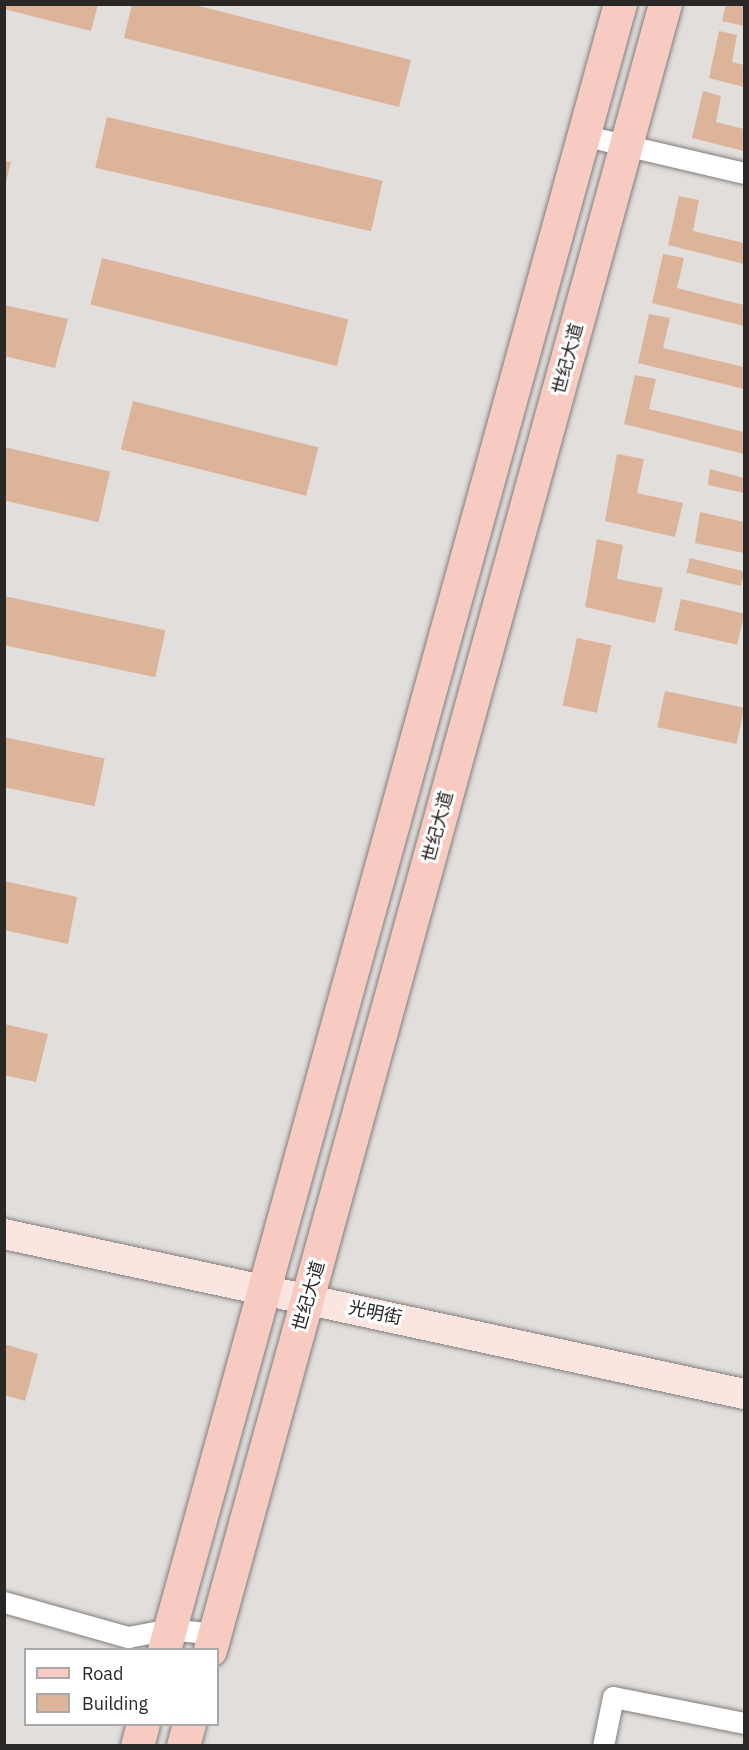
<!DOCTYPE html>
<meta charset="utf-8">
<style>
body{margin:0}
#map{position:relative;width:749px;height:1750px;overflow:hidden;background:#e1dedb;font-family:"IBM Plex Sans","Noto Sans SC",sans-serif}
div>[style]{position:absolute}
.building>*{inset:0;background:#dcb499;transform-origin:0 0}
.roads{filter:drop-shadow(0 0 2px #817e7c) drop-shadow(0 0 2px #817e7c)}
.street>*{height:21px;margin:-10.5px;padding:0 10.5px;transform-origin:10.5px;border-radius:10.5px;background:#fff}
.secondary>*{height:30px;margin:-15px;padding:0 15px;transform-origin:15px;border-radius:15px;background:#fbe5e0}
.primary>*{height:33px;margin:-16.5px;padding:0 16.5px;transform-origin:16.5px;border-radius:16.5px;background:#f7cbc1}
span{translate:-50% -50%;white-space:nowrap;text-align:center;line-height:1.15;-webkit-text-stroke:6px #fff;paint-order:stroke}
.street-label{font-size:18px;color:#292827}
.frame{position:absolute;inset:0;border:6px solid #292827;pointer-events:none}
.legend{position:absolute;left:24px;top:1648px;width:195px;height:78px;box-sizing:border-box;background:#fff;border:2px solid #a9a9a9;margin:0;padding:8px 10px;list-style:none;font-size:18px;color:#292827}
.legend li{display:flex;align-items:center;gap:12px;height:30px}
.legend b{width:30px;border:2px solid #a9a9a9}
</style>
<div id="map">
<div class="building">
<i style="clip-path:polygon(4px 4px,98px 4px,91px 31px,4px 9px)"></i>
<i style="clip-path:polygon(132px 4px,191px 4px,411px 60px,399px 107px,124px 38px)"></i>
<i style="clip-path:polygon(726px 4px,744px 4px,744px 26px,722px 21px)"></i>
<i style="clip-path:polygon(719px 31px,737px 35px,732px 62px,744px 65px,744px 87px,709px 78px)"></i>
<i style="clip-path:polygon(703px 91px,721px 96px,716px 122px,744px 129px,744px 151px,692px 138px)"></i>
<i style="left:107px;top:117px;width:283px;height:52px;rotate:13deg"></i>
<i style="clip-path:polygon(4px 161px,11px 162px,5px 186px,4px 186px)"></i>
<i style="clip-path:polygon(679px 196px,699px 200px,693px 231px,744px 243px,744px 264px,668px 245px)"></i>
<i style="clip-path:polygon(663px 254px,684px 258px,677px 288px,744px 305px,744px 326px,652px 303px)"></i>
<i style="left:102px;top:258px;width:254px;height:48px;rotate:14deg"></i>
<i style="clip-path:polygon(4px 305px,68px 319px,55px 368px,4px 356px)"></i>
<i style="clip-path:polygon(649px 314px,670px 318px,663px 348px,744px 367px,744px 389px,638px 363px)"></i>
<i style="clip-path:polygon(635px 375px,656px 379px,649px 409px,744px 432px,744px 454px,624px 424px)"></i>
<i style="left:133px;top:401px;width:191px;height:50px;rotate:14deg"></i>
<i style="left:4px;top:447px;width:109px;height:52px;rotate:13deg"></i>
<i style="clip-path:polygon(617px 454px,644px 459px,637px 493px,683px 503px,675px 537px,605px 521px)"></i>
<i style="clip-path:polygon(710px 469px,744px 478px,744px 493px,708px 485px)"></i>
<i style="clip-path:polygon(700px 512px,744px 522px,744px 553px,695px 543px)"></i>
<i style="clip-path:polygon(597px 539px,623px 545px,617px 579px,663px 588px,655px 623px,585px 607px)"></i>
<i style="left:690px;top:558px;width:56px;height:15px;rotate:14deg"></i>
<i style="left:4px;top:596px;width:165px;height:48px;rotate:12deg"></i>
<i style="left:681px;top:599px;width:65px;height:32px;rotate:13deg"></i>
<i style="left:577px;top:638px;width:35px;height:69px;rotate:12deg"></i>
<i style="left:665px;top:691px;width:81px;height:37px;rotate:12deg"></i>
<i style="left:4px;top:737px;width:103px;height:49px;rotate:12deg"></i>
<i style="clip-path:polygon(4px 881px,77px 897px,68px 944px,4px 930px)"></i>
<i style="clip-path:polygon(4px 1024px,48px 1034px,36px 1082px,4px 1075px)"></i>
<i style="clip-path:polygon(4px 1344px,38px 1354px,25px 1401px,4px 1395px)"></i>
</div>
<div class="roads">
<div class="street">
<i style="left:582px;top:135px;width:166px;rotate:13.2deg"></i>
<i style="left:4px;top:1602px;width:129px;rotate:15.8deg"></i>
<i style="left:128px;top:1637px;width:43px;rotate:-10.8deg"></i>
<i style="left:170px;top:1629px;width:44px;rotate:6.5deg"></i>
<i style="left:603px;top:1746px;width:50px;rotate:-78.5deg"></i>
<i style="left:613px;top:1697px;width:134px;rotate:11.2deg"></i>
</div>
<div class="secondary">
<i style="left:4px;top:1234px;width:757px;rotate:12.2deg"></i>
</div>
<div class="primary">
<i style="left:164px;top:1650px;width:1708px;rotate:-74.52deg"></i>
<i style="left:210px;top:1650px;width:1708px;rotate:-74.55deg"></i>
<i style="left:137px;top:1746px;width:23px;rotate:-75deg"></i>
<i style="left:183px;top:1746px;width:23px;rotate:-75deg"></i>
</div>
</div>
<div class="street-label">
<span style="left:568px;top:359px;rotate:-75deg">世纪大道</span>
<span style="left:438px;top:827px;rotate:-75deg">世纪大道</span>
<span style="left:309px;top:1296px;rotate:-74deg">世纪大道</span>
<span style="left:375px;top:1313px;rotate:12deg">光明街</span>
</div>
<div class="frame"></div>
<ul class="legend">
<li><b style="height:8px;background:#f7cbc1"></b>Road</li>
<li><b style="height:16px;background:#dcb499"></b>Building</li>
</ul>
</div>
